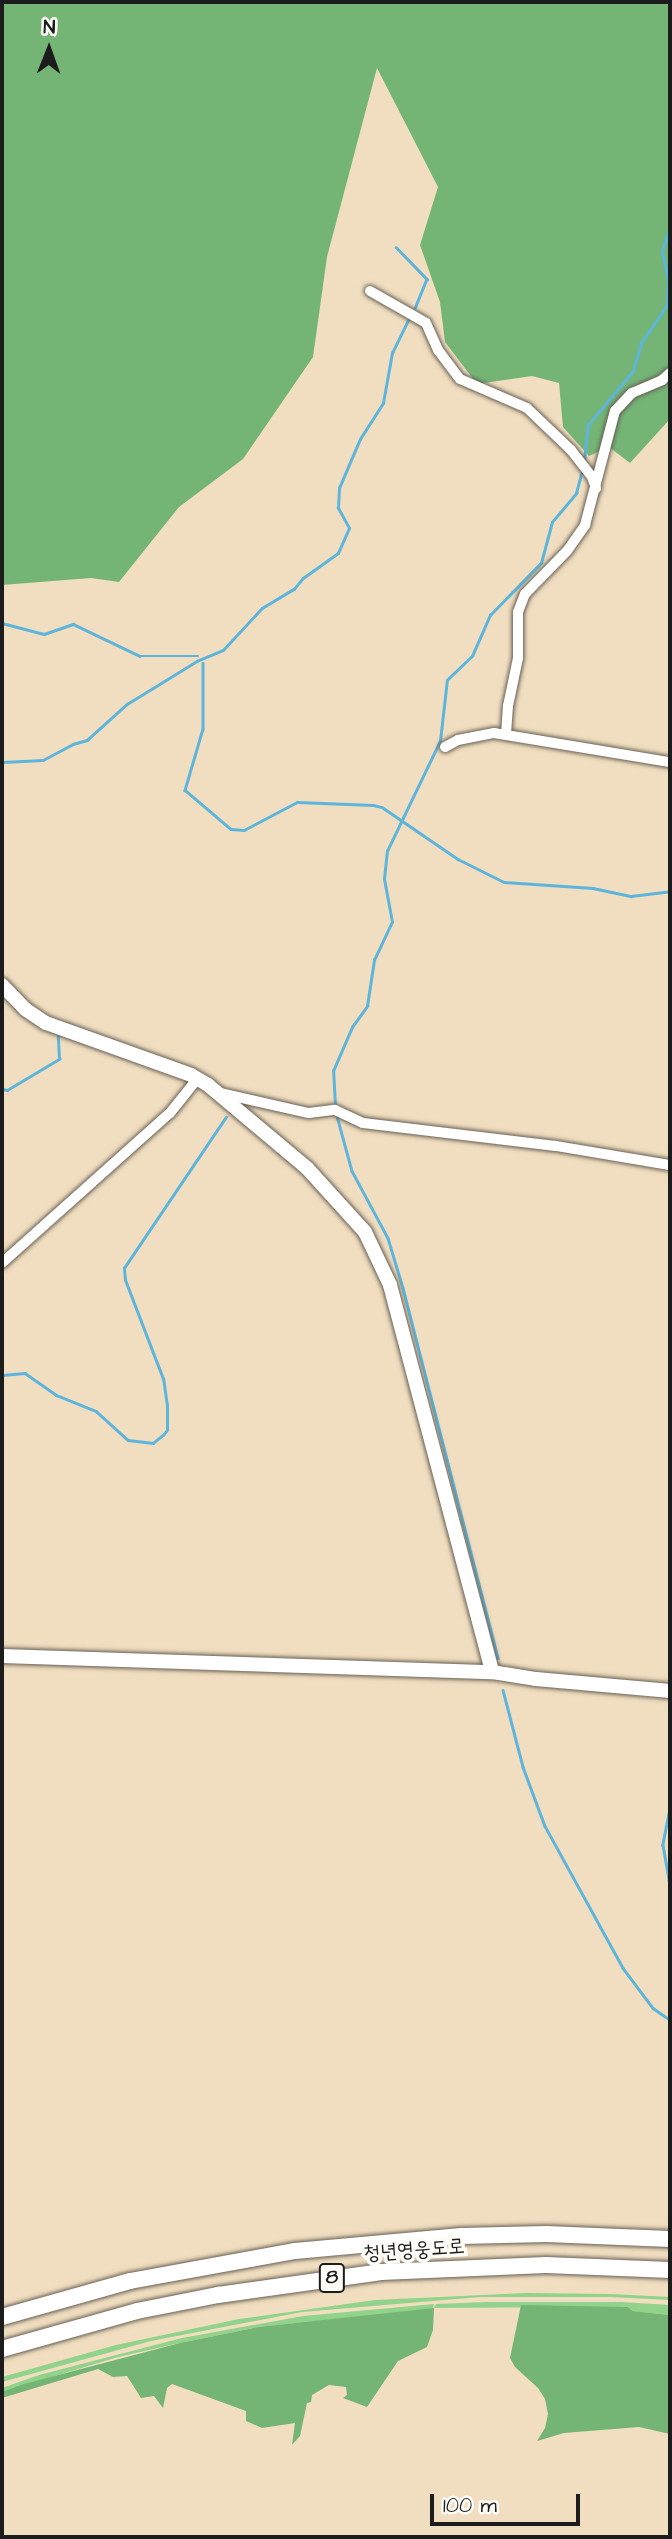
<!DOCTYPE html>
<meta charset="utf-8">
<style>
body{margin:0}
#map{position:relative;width:672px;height:2539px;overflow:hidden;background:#f1dec0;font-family:"Architects Daughter","Poor Story",sans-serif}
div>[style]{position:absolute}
.green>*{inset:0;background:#91d38a}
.forest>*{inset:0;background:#74b576}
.stream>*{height:2.5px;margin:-1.25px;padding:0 1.25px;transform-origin:1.25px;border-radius:1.25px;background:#5eb5db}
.roads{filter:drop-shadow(0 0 2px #676055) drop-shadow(0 0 2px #676055)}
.minor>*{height:10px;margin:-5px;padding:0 5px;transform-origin:5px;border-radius:5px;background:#fff}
.major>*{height:14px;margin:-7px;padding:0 7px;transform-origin:7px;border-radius:7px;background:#fff}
.highway>*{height:16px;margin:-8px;padding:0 8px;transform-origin:8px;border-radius:8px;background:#fff}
span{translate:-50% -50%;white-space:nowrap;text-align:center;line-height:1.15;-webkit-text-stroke:7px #fdfcf7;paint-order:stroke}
.shield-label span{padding:2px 5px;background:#fdfcf7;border:2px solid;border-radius:5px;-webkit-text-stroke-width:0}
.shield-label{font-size:19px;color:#1c1c1c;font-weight:700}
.street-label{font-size:21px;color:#1c1c1c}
.frame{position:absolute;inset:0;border:4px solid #1c1c1c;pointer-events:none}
.north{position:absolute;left:14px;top:14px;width:70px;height:70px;-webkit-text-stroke:5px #fdfcf7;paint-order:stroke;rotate:1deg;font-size:19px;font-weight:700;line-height:28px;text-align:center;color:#1c1c1c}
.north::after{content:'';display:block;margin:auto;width:24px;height:32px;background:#1c1c1c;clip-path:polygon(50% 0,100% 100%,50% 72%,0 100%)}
.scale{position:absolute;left:430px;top:2494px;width:150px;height:32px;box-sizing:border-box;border:4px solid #1c1c1c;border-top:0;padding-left:9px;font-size:21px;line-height:24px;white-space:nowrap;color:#1c1c1c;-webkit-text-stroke:5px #fdfcf7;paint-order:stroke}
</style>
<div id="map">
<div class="green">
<i style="clip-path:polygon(526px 2293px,611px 2294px,670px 2297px,670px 2300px,611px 2297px,480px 2297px,302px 2312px,151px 2341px,2px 2382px,2px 2377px,116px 2345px,239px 2319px,375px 2300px)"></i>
<i style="clip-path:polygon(486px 2302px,621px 2302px,670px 2305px,670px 2315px,633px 2311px,628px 2307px,434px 2308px,436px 2304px)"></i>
<i style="clip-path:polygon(434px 2304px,433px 2309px,258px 2327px,180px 2343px,118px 2357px,2px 2392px,2px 2388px,39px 2375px,182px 2338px,303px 2316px)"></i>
</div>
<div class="forest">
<i style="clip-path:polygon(2px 2px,670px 2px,670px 419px,630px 463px,609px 447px,589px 456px,563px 427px,559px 383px,532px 376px,477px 384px,445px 342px,440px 302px,420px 245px,438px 187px,377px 68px,327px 257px,313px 357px,243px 459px,179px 507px,119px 582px,91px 578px,2px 585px)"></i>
<i style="clip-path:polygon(521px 2305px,628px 2307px,633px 2311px,670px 2315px,670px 2434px,639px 2427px,564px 2433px,537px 2441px,545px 2428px,548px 2414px,545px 2399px,538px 2388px,515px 2367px,510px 2358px)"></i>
<i style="clip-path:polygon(434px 2308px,433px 2330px,427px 2347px,398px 2361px,367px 2407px,343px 2398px,347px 2395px,346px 2387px,329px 2385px,312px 2395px,311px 2402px,307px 2403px,300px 2436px,292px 2445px,295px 2423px,262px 2428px,246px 2421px,246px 2411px,172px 2384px,167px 2388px,163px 2408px,154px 2396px,141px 2398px,127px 2376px,113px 2377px,98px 2369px,2px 2398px,2px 2392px,24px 2384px,180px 2343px,258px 2327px)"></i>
</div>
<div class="stream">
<i style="left:670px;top:152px;width:21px;rotate:90deg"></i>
<i style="left:396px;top:247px;width:45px;rotate:45.9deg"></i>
<i style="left:427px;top:279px;width:31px;rotate:112deg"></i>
<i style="left:584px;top:461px;width:36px;rotate:-84deg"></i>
<i style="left:588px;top:425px;width:70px;rotate:-50.2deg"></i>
<i style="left:633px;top:371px;width:29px;rotate:-74deg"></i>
<i style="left:641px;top:343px;width:46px;rotate:-55.6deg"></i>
<i style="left:667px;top:305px;width:25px;rotate:-88deg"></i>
<i style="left:668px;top:280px;width:30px;rotate:-102deg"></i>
<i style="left:662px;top:251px;width:26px;rotate:-72deg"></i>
<i style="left:2px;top:623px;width:43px;rotate:14.7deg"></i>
<i style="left:44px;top:634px;width:31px;rotate:-19deg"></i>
<i style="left:73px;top:624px;width:74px;rotate:25.5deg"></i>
<i style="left:140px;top:656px;width:58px"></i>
<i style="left:203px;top:663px;width:66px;rotate:90deg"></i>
<i style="left:203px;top:729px;width:64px;rotate:106.4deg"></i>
<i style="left:185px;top:790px;width:60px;rotate:40.3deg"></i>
<i style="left:231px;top:829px;width:13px;rotate:4deg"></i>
<i style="left:244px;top:830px;width:60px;rotate:-27.8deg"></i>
<i style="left:297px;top:802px;width:76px;rotate:2.3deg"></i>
<i style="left:373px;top:805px;width:9px;rotate:13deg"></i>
<i style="left:382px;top:807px;width:92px;rotate:34.4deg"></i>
<i style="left:458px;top:859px;width:51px;rotate:26.6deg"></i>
<i style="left:504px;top:882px;width:89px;rotate:3.9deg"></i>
<i style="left:593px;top:888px;width:39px;rotate:12deg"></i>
<i style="left:631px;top:896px;width:39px;rotate:-7deg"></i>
<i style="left:2px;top:762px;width:41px;rotate:-2.8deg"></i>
<i style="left:43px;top:760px;width:34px;rotate:-28deg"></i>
<i style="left:73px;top:744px;width:15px;rotate:-16deg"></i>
<i style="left:87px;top:740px;width:54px;rotate:-42deg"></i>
<i style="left:127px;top:704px;width:82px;rotate:-31.6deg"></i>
<i style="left:197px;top:661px;width:28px;rotate:-23deg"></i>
<i style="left:223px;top:650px;width:57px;rotate:-47.1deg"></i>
<i style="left:262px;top:608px;width:37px;rotate:-31deg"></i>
<i style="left:294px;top:589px;width:14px;rotate:-51deg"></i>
<i style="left:303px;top:578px;width:43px;rotate:-35.5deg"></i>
<i style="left:338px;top:553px;width:27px;rotate:-66deg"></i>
<i style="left:349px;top:528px;width:23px;rotate:-119deg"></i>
<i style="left:338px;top:508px;width:20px;rotate:-87deg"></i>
<i style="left:339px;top:488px;width:53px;rotate:-66.8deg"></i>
<i style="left:360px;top:439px;width:43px;rotate:-57.4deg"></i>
<i style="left:383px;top:403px;width:51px;rotate:-79.8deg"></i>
<i style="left:392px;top:353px;width:39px;rotate:-64deg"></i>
<i style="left:2px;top:1089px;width:5px;rotate:11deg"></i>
<i style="left:7px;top:1090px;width:61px;rotate:-30.8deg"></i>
<i style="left:59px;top:1059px;width:22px;rotate:-93deg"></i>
<i style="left:335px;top:1106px;width:35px;rotate:-93deg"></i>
<i style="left:333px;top:1071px;width:48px;rotate:-66.6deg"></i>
<i style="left:352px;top:1027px;width:26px;rotate:-54deg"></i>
<i style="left:367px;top:1006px;width:47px;rotate:-81.3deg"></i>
<i style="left:374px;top:960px;width:42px;rotate:-64.7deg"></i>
<i style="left:392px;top:922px;width:44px;rotate:-100.5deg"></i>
<i style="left:384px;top:879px;width:28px;rotate:-84deg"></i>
<i style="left:387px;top:851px;width:122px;rotate:-64.3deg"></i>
<i style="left:440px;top:741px;width:61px;rotate:-83.5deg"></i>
<i style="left:447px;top:680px;width:35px;rotate:-44deg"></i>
<i style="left:472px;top:656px;width:45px;rotate:-66.3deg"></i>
<i style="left:490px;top:615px;width:73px;rotate:-45.6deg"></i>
<i style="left:541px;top:563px;width:42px;rotate:-75deg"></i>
<i style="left:552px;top:522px;width:38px;rotate:-50deg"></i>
<i style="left:576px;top:493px;width:23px;rotate:-75deg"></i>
<i style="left:337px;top:1116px;width:57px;rotate:74.7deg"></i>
<i style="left:352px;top:1171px;width:76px;rotate:61.8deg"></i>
<i style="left:388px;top:1238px;width:52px;rotate:73.3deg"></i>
<i style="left:403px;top:1288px;width:382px;rotate:75.6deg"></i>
<i style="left:2px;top:1375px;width:23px;rotate:-5deg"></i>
<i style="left:25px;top:1373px;width:38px;rotate:35deg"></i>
<i style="left:56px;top:1395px;width:43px;rotate:21.8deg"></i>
<i style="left:96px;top:1411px;width:43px;rotate:42.2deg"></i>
<i style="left:128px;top:1440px;width:25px;rotate:7deg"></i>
<i style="left:153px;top:1443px;width:13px;rotate:-39deg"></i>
<i style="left:163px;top:1435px;width:6px;rotate:-51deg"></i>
<i style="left:167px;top:1430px;width:24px;rotate:-90deg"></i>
<i style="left:167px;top:1406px;width:27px;rotate:-98deg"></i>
<i style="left:163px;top:1379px;width:106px;rotate:-111deg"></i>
<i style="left:125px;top:1280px;width:12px;rotate:-95deg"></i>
<i style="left:124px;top:1268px;width:182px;rotate:-56deg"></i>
<i style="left:503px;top:1690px;width:80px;rotate:75.4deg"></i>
<i style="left:523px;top:1767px;width:63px;rotate:69.6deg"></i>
<i style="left:545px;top:1826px;width:162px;rotate:61.2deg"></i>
<i style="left:623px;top:1968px;width:50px;rotate:53.1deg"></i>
<i style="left:653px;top:2008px;width:21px;rotate:35deg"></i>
<i style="left:670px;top:1808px;width:38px;rotate:101deg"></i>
<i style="left:663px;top:1845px;width:39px;rotate:80deg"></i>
</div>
<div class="roads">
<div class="minor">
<i style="left:370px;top:291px;width:64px;rotate:29.7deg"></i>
<i style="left:426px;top:323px;width:30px;rotate:66deg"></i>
<i style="left:438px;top:350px;width:36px;rotate:53deg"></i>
<i style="left:460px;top:379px;width:73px;rotate:23.4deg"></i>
<i style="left:527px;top:408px;width:61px;rotate:43.7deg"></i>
<i style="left:571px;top:450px;width:34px;rotate:52deg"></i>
<i style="left:592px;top:477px;width:12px;rotate:70deg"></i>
<i style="left:506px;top:734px;width:28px;rotate:-86deg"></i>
<i style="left:508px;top:706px;width:49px;rotate:-78.2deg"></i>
<i style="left:518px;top:658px;width:46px;rotate:-90deg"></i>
<i style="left:518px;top:612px;width:19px;rotate:-69deg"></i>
<i style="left:525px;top:594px;width:60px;rotate:-45.7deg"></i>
<i style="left:567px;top:551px;width:32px;rotate:-55deg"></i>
<i style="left:585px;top:525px;width:118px;rotate:-75.3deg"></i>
<i style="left:615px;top:411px;width:25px;rotate:-47deg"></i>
<i style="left:632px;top:393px;width:33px;rotate:-23deg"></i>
<i style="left:662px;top:380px;width:11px;rotate:-41deg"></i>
<i style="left:445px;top:747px;width:15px;rotate:-28deg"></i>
<i style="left:458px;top:740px;width:37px;rotate:-11deg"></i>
<i style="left:494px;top:733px;width:178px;rotate:9.4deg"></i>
<i style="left:220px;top:1093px;width:91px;rotate:12.7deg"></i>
<i style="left:309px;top:1113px;width:26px;rotate:-7deg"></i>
<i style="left:335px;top:1110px;width:31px;rotate:25deg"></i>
<i style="left:363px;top:1123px;width:194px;rotate:6.8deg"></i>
<i style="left:556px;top:1146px;width:116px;rotate:9.5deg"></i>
<i style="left:2px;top:1263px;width:225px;rotate:-41.8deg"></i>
<i style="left:170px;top:1113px;width:45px;rotate:-51.3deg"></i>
</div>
<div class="major">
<i style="left:2px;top:985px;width:33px;rotate:46deg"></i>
<i style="left:25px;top:1009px;width:25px;rotate:34deg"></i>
<i style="left:46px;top:1023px;width:154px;rotate:19.7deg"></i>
<i style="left:191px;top:1075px;width:20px;rotate:30deg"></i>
<i style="left:208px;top:1085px;width:129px;rotate:40deg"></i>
<i style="left:307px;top:1168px;width:86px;rotate:47.8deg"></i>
<i style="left:365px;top:1232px;width:59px;rotate:64.7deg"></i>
<i style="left:390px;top:1285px;width:400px;rotate:75.2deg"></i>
<i style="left:2px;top:1656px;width:490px;rotate:1.9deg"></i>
<i style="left:492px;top:1672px;width:45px;rotate:9deg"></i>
<i style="left:536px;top:1679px;width:135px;rotate:5.1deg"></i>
</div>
<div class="highway">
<i style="left:2px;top:2317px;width:133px;rotate:-15.7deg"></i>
<i style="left:130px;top:2281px;width:168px;rotate:-10.3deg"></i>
<i style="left:295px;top:2251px;width:167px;rotate:-5.2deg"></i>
<i style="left:461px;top:2236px;width:85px;rotate:-1.3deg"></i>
<i style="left:546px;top:2234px;width:124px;rotate:2.3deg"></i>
<i style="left:2px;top:2349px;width:140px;rotate:-15.7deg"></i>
<i style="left:137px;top:2311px;width:83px;rotate:-11.2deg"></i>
<i style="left:218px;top:2295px;width:165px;rotate:-8deg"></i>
<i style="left:381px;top:2272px;width:165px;rotate:-2.4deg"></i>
<i style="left:546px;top:2265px;width:124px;rotate:2.3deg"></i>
</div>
</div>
<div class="shield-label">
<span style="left:332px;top:2278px">8</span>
</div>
<div class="street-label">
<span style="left:414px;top:2250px;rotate:-4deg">청년영웅도로</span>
</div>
<div class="frame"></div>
<div class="north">N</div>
<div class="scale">100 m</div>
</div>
